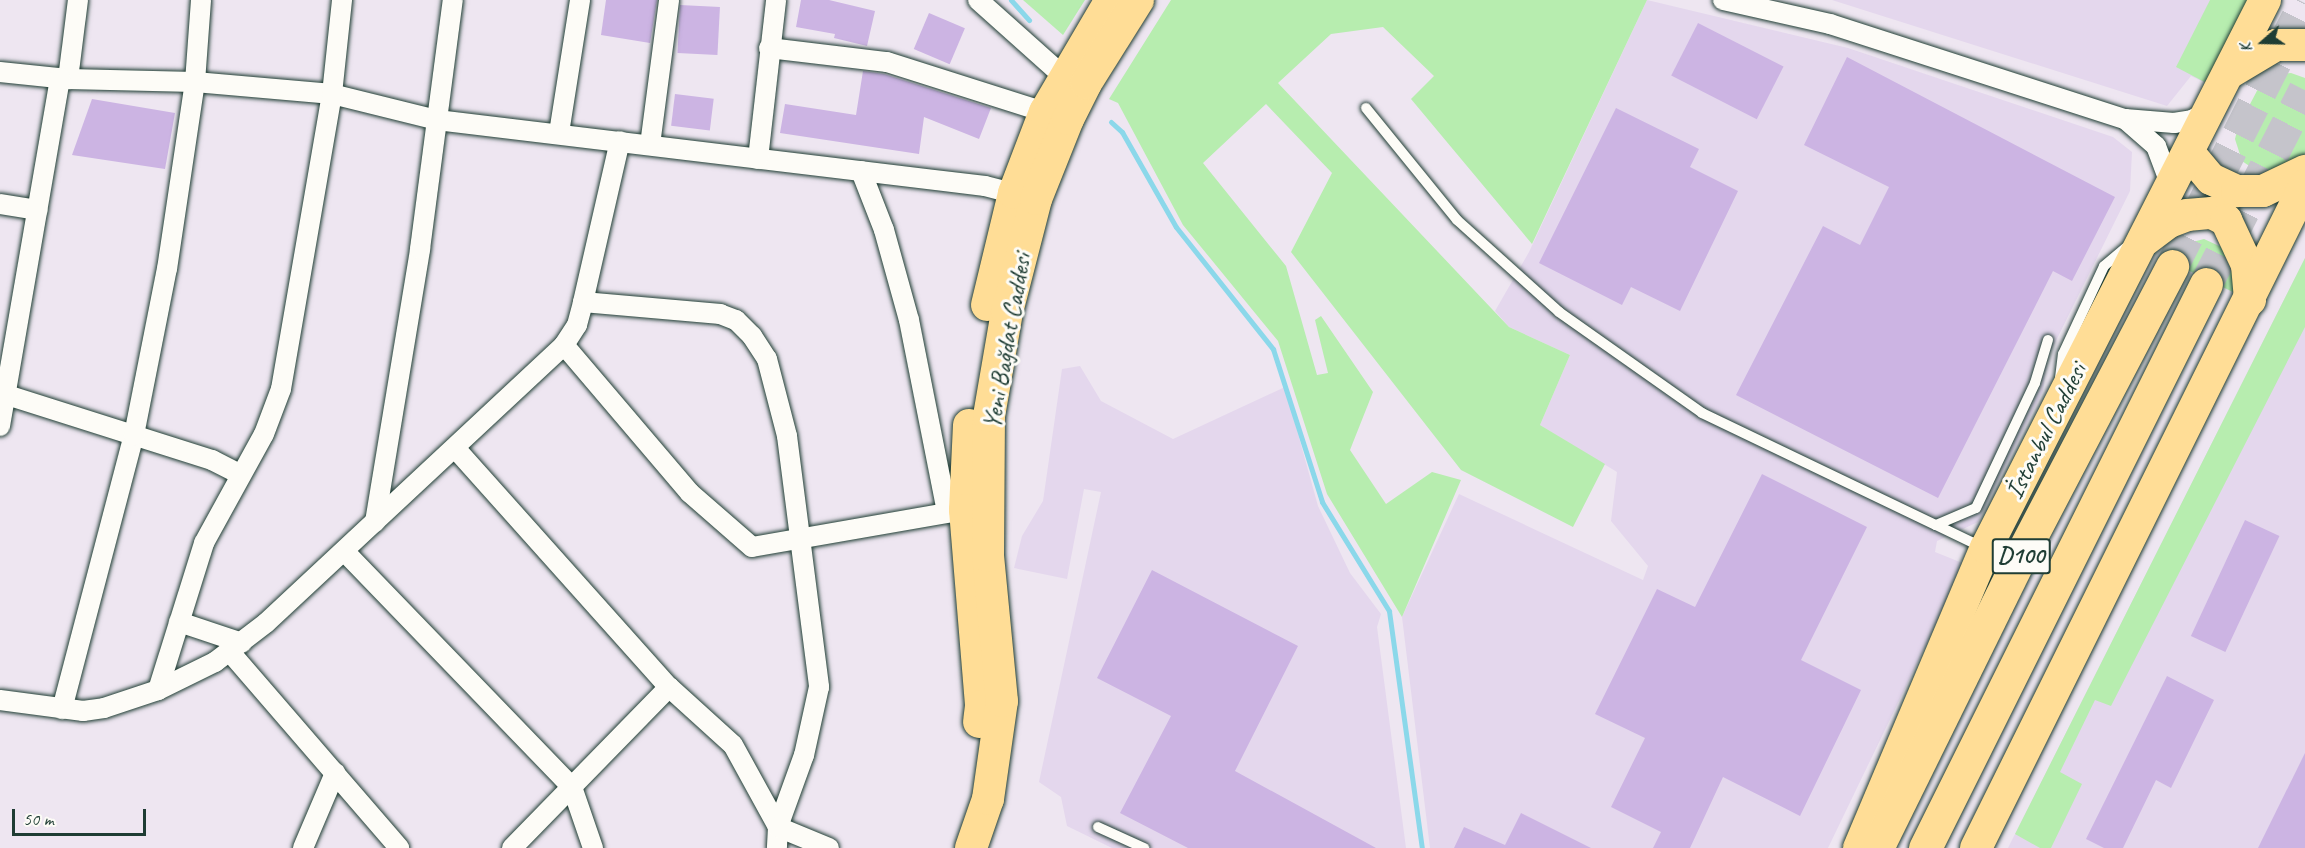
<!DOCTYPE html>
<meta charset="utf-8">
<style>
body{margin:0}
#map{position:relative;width:2305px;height:848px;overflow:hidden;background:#eee6f1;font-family:Caveat,sans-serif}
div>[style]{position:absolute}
.built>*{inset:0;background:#e4d7ed}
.green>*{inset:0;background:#b7edaf}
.stream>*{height:5px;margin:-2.5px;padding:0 2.5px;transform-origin:2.5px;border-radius:2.5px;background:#8bd8ea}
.building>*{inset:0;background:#ccb4e3;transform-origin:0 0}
.trunk-tunnel>*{height:33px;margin-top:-16.5px;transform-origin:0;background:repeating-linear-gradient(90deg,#c5c4cb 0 33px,transparent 0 49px)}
.roads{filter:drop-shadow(0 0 2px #1f3d34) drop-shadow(0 0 2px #1f3d34)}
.service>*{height:10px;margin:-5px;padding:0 5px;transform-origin:5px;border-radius:5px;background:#fdfcf7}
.minor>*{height:20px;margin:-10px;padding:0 10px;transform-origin:10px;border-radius:10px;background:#fdfcf7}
.primary>*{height:32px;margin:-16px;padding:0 16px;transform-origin:16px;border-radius:16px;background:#ffdd96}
.trunk>*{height:33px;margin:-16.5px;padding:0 16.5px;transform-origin:16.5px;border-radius:16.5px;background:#ffdd96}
span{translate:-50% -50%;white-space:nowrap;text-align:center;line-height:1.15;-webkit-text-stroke:6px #fdfcf7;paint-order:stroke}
.shield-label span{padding:2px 4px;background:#fdfcf7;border:2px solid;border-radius:4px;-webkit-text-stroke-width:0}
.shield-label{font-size:24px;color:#1f3d34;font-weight:700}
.street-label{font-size:26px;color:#1f3d34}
.north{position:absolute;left:2233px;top:12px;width:60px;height:60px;-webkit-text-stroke:4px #fdfcf7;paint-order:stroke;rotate:250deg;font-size:16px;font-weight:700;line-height:24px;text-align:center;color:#1f3d34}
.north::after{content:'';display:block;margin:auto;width:21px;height:27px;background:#1f3d34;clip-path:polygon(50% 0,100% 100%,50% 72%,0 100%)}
.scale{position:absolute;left:12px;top:809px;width:134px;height:27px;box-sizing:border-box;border:3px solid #1f3d34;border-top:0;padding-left:8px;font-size:18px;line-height:21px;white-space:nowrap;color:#1f3d34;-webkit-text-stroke:4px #fdfcf7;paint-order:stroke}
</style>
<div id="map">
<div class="built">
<i style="clip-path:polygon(1647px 0,1848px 48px,2113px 137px,2132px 152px,2130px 191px,2048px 357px,2043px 391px,1978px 522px,1937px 541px,1935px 552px,1965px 564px,1828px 848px,1430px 848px,1402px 617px,1459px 494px,1643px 580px,1648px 566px,1611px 521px,1617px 472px,1540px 425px,1570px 355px,1509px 327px,1495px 311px,1529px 252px)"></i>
<i style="clip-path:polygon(1832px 0,2253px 0,2212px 86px,2191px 76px,2167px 106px)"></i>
<i style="clip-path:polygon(2305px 258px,2305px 848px,2008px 848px)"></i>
<i style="clip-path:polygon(1080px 366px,1101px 401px,1173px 439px,1285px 387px,1318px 506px,1350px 573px,1381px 614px,1377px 627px,1406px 848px,1112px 848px,1067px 826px,1061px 797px,1039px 782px,1101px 492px,1084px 489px,1067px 579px,1014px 568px,1022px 536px,1043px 501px,1062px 369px)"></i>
</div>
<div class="green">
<i style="clip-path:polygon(1023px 0,1085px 0,1063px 35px)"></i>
<i style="clip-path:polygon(1171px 0,1647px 0,1532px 244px,1411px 99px,1434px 76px,1383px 27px,1331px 34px,1278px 83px,1509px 327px,1570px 355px,1540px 425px,1605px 464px,1573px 527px,1461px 470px,1291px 252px,1332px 173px,1266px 104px,1203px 163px,1286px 266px,1317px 375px,1328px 373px,1315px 320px,1321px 316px,1373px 392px,1350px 450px,1386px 504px,1432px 472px,1461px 480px,1402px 617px,1327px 494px,1278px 341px,1183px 225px,1118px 103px,1109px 99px)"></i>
<i style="clip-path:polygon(2210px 0,2253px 0,2212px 86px,2176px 67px)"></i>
<i style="clip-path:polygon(2291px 73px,2305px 78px,2305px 154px,2261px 174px,2242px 161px,2235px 139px,2238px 127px,2259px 87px,2279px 74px)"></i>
<i style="clip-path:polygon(2204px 239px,2230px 251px,2237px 294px,2167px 260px,2181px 245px)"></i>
<i style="clip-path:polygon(2305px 258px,2305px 327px,2111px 706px,2095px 700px,2060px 772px,2082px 784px,2051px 848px,2040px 848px,2015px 834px)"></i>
</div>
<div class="stream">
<i style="left:1011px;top:0;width:27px;rotate:48deg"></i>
<i style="left:1111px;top:122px;width:15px;rotate:42deg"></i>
<i style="left:1122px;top:132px;width:109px;rotate:60.4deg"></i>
<i style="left:1176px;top:227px;width:156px;rotate:51.5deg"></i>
<i style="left:1273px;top:349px;width:161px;rotate:72.2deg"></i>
<i style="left:1322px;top:502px;width:128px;rotate:58.4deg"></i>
<i style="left:1389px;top:611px;width:239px;rotate:82.1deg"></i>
</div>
<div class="building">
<i style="clip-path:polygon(606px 0,657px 0,650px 43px,601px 35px)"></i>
<i style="clip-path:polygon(801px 0,829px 0,875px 11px,867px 46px,834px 38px,835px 34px,796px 27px)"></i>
<i style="left:680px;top:5px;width:40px;height:48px;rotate:3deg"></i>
<i style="left:929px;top:13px;width:39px;height:39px;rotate:23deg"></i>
<i style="left:1698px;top:23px;width:96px;height:59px;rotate:27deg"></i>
<i style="clip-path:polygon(1847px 57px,2115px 197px,2072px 281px,2053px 271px,1938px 498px,1736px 395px,1823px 226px,1860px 245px,1889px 187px,1804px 145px)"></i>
<i style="clip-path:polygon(863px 71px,884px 74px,991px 108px,979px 139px,924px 117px,919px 154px,780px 133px,785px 104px,856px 115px)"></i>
<i style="left:675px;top:94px;width:39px;height:32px;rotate:7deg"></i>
<i style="clip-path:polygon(92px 99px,175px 113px,165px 169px,72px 155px)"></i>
<i style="clip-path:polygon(1616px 108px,1699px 149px,1690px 167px,1738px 191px,1680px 311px,1631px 287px,1622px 305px,1539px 263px)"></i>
<i style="clip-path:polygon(1762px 474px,1867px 527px,1801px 660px,1861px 690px,1800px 816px,1723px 777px,1690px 848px,1653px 848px,1661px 832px,1611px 807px,1645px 738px,1595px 714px,1657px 589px,1695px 607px)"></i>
<i style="left:2245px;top:520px;width:38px;height:128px;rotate:25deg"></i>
<i style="clip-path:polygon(1152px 570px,1298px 646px,1235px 771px,1376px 848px,1188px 848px,1120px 813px,1171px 716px,1097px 678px)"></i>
<i style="clip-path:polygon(2167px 676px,2214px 700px,2171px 788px,2156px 780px,2123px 848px,2104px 848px,2086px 839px)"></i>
<i style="clip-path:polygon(2305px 753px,2305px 848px,2258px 848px)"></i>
<i style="clip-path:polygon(1521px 813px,1591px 848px,1454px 848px,1464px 827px,1505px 845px)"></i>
</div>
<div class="trunk-tunnel">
<i style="left:2172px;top:266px;width:295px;rotate:-63.2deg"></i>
<i style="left:2206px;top:284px;width:218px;rotate:-63deg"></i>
</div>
<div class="roads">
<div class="service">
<i style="left:1366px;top:108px;width:144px;rotate:50.9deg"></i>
<i style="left:1457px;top:220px;width:137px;rotate:42deg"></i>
<i style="left:1559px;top:312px;width:175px;rotate:35.2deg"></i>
<i style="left:1702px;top:413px;width:259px;rotate:25.6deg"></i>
<i style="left:1936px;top:525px;width:43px;rotate:-23deg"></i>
<i style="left:1976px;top:508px;width:138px;rotate:-64.7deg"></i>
<i style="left:2035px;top:383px;width:45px;rotate:-73.2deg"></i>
<i style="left:2060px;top:378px;width:24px;rotate:-83deg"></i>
<i style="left:2063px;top:354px;width:97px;rotate:-65deg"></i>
<i style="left:2104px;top:266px;width:31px;rotate:-40deg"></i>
<i style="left:1936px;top:525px;width:53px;rotate:25.6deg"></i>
<i style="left:1098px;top:827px;width:51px;rotate:24.5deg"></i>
</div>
<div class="minor">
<i style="left:978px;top:0;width:115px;rotate:41.8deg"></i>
<i style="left:1723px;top:0;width:110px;rotate:12.6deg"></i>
<i style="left:1830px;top:24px;width:310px;rotate:17.9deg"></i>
<i style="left:2125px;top:119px;width:49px;rotate:4.7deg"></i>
<i style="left:2174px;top:123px;width:18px;rotate:-9deg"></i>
<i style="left:2192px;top:120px;width:21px;rotate:-29deg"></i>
<i style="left:769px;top:48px;width:119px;rotate:6.8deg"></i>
<i style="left:887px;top:62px;width:175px;rotate:17.6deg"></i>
<i style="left:0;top:72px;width:68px;rotate:5.9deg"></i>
<i style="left:68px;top:79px;width:127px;rotate:1.4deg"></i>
<i style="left:195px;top:82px;width:138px;rotate:5deg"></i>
<i style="left:332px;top:94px;width:108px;rotate:13.9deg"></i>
<i style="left:437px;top:120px;width:552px;rotate:6.87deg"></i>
<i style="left:985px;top:186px;width:40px;rotate:14.4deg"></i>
<i style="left:68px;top:79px;width:80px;rotate:-82.8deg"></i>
<i style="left:2125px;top:119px;width:41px;rotate:41.1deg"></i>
<i style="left:2156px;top:146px;width:43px;rotate:69.4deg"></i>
<i style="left:559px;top:133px;width:135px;rotate:-81deg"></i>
<i style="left:650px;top:145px;width:146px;rotate:-82.5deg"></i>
<i style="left:758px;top:159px;width:160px;rotate:-83.5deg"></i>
<i style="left:861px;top:171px;width:63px;rotate:68.7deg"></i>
<i style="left:884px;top:230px;width:93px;rotate:74.5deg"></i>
<i style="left:909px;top:320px;width:196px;rotate:78.8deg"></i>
<i style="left:0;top:204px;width:38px;rotate:9deg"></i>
<i style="left:583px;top:302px;width:138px;rotate:5deg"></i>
<i style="left:720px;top:314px;width:17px;rotate:21deg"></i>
<i style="left:736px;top:320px;width:23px;rotate:45deg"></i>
<i style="left:752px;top:336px;width:27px;rotate:57deg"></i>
<i style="left:767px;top:359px;width:80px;rotate:75.4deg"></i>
<i style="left:787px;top:436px;width:253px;rotate:82.7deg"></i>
<i style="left:819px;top:687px;width:70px;rotate:102.4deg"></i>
<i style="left:804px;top:755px;width:77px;rotate:109.9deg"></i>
<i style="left:778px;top:827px;width:21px;rotate:93deg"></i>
<i style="left:564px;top:345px;width:194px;rotate:49.6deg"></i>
<i style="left:690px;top:493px;width:82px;rotate:41.1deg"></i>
<i style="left:752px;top:547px;width:216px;rotate:-9.9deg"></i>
<i style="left:7px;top:395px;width:215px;rotate:17.6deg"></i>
<i style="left:212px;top:460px;width:30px;rotate:27deg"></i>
<i style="left:0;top:426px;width:353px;rotate:-80.2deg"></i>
<i style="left:455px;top:448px;width:321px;rotate:48.2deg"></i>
<i style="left:669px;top:687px;width:86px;rotate:42.2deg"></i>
<i style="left:733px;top:745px;width:94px;rotate:61.2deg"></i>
<i style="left:778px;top:827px;width:55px;rotate:22.4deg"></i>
<i style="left:375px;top:522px;width:277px;rotate:-80.6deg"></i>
<i style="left:420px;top:249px;width:251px;rotate:-82.5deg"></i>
<i style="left:344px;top:551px;width:328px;rotate:46deg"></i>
<i style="left:572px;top:787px;width:65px;rotate:71deg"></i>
<i style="left:179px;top:622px;width:66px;rotate:18.4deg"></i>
<i style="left:230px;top:652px;width:259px;rotate:49.2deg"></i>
<i style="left:158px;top:690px;width:154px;rotate:-72.6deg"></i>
<i style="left:204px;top:543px;width:124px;rotate:-61.2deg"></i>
<i style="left:264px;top:434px;width:48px;rotate:-69.3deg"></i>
<i style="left:281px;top:389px;width:299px;rotate:-80.2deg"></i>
<i style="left:332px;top:94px;width:95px;rotate:-83.9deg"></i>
<i style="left:0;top:700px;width:84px;rotate:7.5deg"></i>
<i style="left:83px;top:711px;width:21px;rotate:-8deg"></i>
<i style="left:104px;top:708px;width:57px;rotate:-18.4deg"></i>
<i style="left:158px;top:690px;width:64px;rotate:-26.2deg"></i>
<i style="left:215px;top:662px;width:64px;rotate:-37.4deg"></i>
<i style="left:266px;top:623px;width:408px;rotate:-43deg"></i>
<i style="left:564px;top:345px;width:24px;rotate:-57deg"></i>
<i style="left:577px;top:325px;width:24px;rotate:-75deg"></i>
<i style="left:583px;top:302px;width:165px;rotate:-77.1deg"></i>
<i style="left:62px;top:709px;width:283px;rotate:-75.3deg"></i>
<i style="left:134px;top:435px;width:169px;rotate:-78.8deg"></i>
<i style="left:167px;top:269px;width:189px;rotate:-81.5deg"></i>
<i style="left:195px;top:82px;width:82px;rotate:-85.8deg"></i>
<i style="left:303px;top:848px;width:82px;rotate:-66.9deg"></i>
<i style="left:512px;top:848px;width:225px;rotate:-45.7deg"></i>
</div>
<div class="primary">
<i style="left:2229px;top:73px;width:55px;rotate:-30.8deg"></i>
<i style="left:2276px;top:45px;width:29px"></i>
<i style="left:2189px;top:153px;width:34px;rotate:50deg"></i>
<i style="left:2211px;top:179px;width:29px;rotate:25deg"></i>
<i style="left:2237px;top:191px;width:26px"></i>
<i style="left:2263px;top:191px;width:47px;rotate:-25.5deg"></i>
<i style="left:2145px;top:240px;width:30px;rotate:-37deg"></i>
<i style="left:2169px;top:222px;width:19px;rotate:-21deg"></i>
<i style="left:2187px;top:215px;width:25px;rotate:-5deg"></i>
<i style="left:2212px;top:213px;width:16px;rotate:27deg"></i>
<i style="left:2226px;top:220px;width:50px;rotate:65deg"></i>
<i style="left:2247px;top:265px;width:35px;rotate:85deg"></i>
<i style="left:987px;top:305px;width:115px;rotate:-76.4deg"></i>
<i style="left:1014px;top:193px;width:87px;rotate:-69.1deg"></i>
<i style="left:1045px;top:112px;width:130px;rotate:-59.5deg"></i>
<i style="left:969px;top:425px;width:85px;rotate:92.7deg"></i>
<i style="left:965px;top:510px;width:197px;rotate:85.3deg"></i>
<i style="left:981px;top:706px;width:16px;rotate:97deg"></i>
<i style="left:971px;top:848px;width:52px;rotate:-70.9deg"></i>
<i style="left:988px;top:799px;width:99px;rotate:-81.9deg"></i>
<i style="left:1002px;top:701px;width:146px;rotate:-95.5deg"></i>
<i style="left:988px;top:556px;width:140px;rotate:-89.6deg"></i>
<i style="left:989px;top:416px;width:106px;rotate:-80.2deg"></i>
<i style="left:1007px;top:312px;width:117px;rotate:-75.6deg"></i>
<i style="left:1036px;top:199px;width:86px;rotate:-68.2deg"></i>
<i style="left:1068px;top:119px;width:40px;rotate:-63.4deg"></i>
<i style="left:1086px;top:83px;width:98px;rotate:-57.9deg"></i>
<i style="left:1859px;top:848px;width:326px;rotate:-67.1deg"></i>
<i style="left:1986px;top:548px;width:615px;rotate:-63.02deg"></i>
<i style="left:1976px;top:848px;width:740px;rotate:-63.61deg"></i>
</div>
<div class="trunk">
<i style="left:1877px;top:848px;width:318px;rotate:-63.8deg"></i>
<i style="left:2017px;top:563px;width:335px;rotate:-62.4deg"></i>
<i style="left:1925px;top:848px;width:630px;rotate:-63.52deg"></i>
</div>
</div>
<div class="shield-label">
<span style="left:2021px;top:556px">D100</span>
</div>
<div class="street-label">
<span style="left:1007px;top:341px;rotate:-80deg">Yeni Bağdat Caddesi</span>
<span style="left:2046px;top:431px;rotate:-63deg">İstanbul Caddesi</span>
</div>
<div class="north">K</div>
<div class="scale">50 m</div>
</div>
